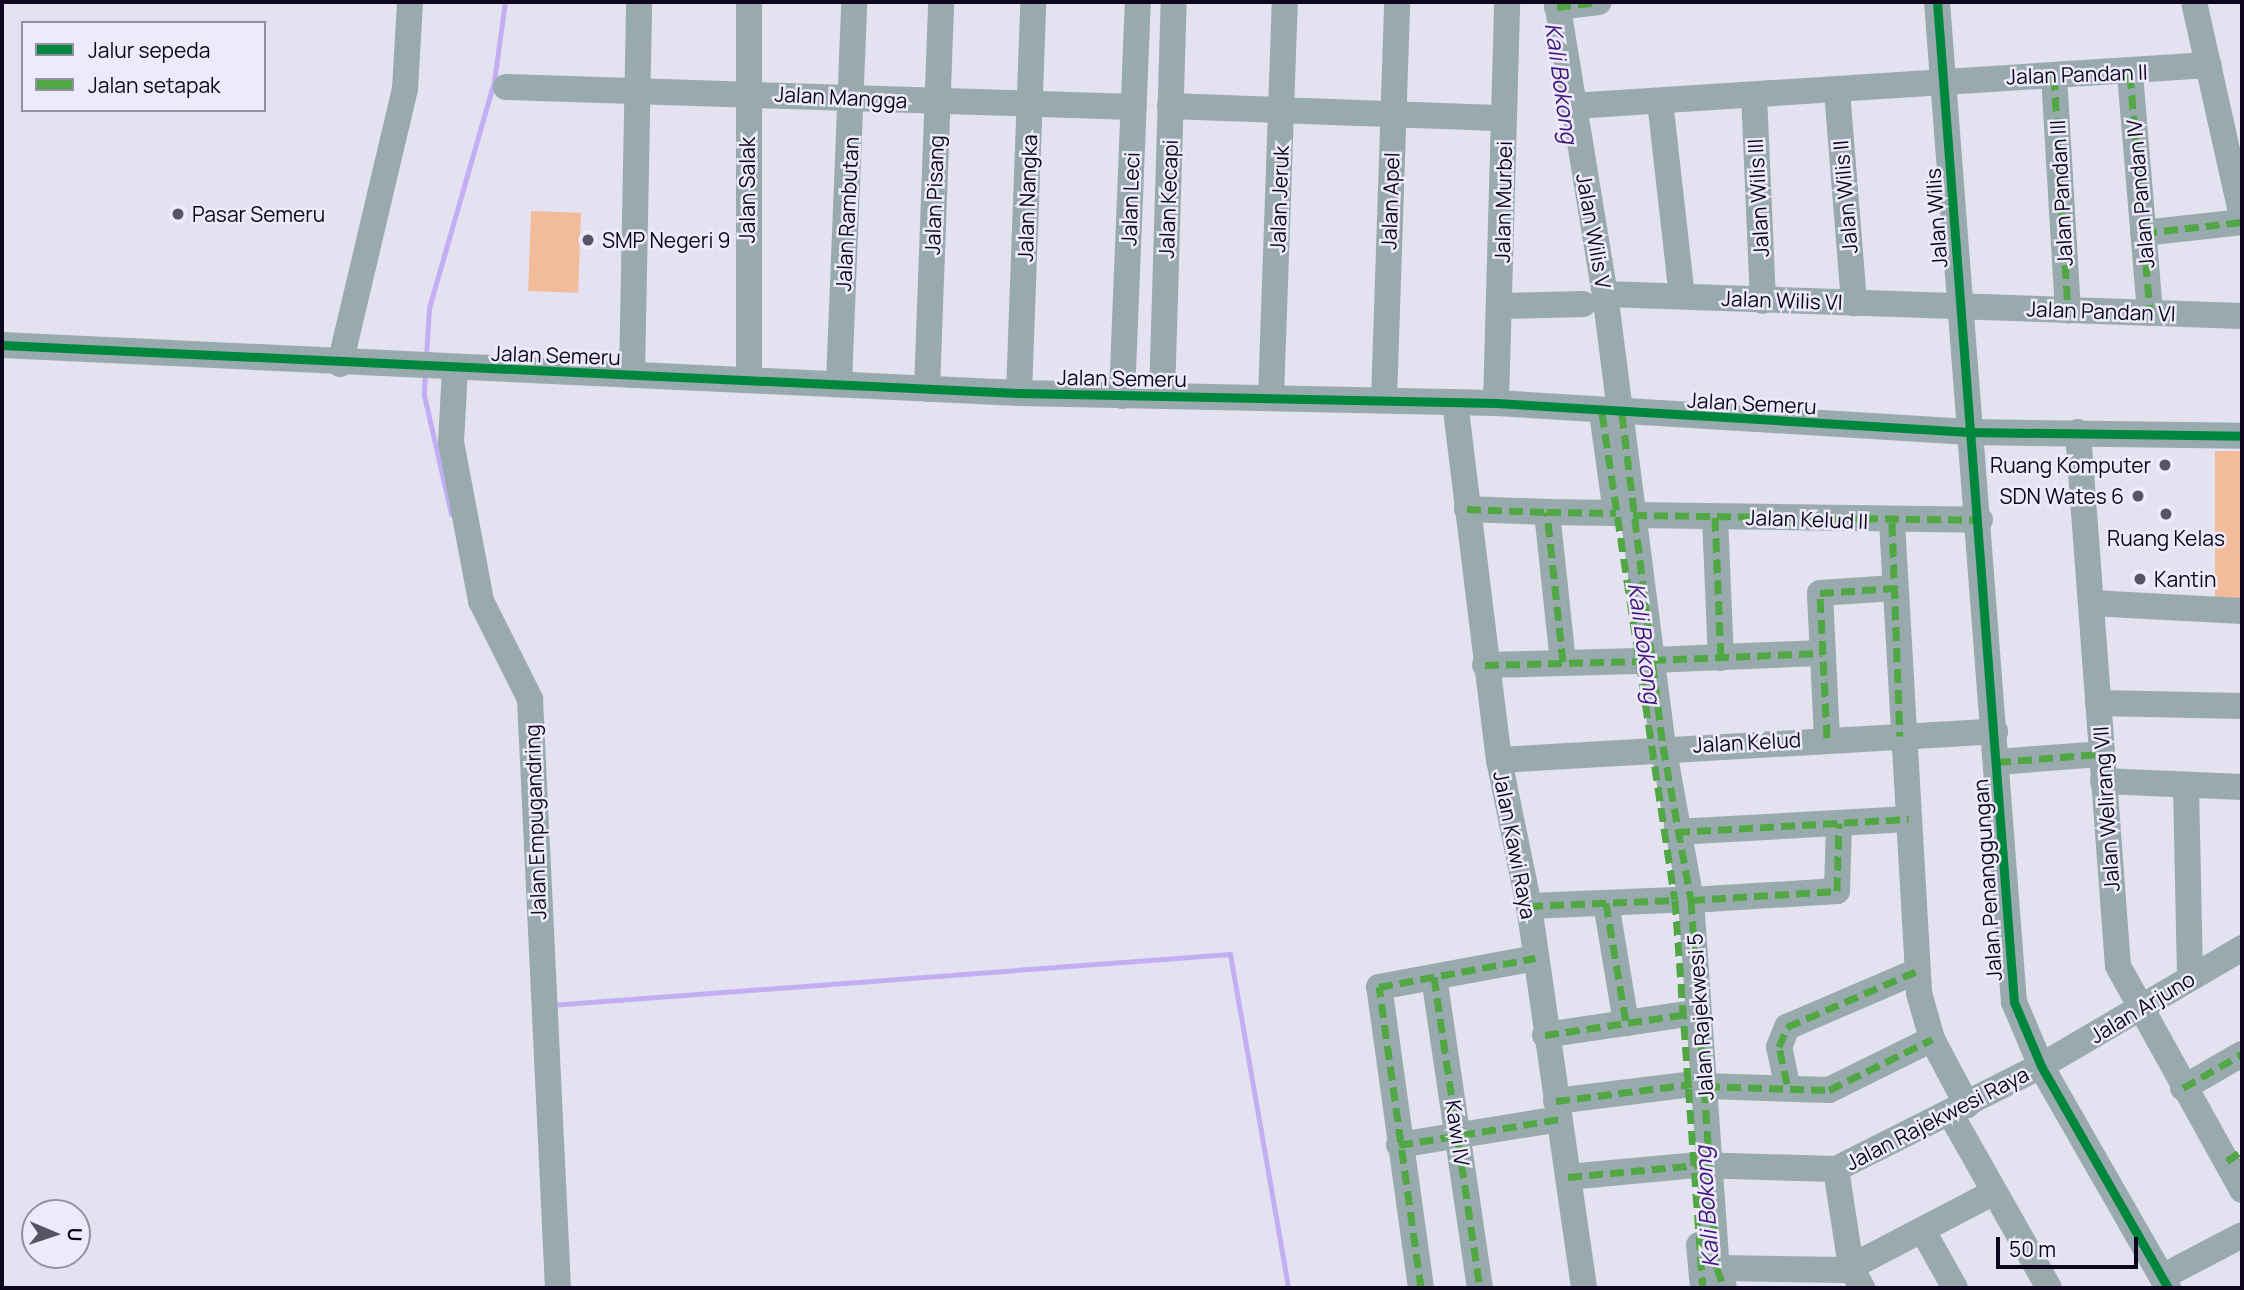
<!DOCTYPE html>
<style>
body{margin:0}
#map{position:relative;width:2244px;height:1290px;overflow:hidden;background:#e4e1f1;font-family:Manrope,sans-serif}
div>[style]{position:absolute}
.green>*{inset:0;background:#f2bc9a;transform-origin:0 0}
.stream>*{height:5px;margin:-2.5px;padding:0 2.5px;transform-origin:2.5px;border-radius:2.5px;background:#c2aef3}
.minor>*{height:26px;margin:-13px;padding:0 13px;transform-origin:13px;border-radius:13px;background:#98aaae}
.quiet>*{height:7px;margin-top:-3.5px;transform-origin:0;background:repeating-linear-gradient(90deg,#51a743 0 14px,transparent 0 21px)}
.cycleway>*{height:9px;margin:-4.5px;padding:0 4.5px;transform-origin:4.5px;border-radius:4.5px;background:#00873e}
.dots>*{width:19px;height:19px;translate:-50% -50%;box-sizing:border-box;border:4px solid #edeaf9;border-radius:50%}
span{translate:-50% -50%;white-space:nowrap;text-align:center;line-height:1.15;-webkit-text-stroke:5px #edeaf9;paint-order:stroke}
.street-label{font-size:21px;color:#0e061e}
.poi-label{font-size:21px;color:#0e061e}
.left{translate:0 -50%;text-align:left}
.right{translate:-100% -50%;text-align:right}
.water-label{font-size:23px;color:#42157b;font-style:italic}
.frame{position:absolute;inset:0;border:4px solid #0e061e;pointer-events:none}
.legend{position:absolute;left:21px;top:21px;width:245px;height:91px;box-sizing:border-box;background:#edeaf9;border:2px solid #948fa1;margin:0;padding:9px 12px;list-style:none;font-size:21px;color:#0e061e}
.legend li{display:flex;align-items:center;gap:14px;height:35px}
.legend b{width:35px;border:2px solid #948fa1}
.north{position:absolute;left:21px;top:1199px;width:70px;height:70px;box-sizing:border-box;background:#edeaf9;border:2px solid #948fa1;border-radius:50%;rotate:92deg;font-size:19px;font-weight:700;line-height:28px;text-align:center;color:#0e061e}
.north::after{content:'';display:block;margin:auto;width:24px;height:32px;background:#595368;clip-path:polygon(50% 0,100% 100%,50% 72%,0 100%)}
.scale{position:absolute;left:1996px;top:1237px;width:142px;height:32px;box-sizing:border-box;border:4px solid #0e061e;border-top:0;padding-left:9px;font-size:21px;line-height:24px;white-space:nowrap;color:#0e061e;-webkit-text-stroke:5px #edeaf9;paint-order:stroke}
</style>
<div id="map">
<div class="green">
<i style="left:531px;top:211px;width:50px;height:80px;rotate:2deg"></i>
<i style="left:2215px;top:451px;width:27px;height:149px"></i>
</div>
<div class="stream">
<i style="left:426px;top:356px;width:48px;rotate:-86.4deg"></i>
<i style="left:429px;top:308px;width:236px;rotate:-74deg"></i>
<i style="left:494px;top:81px;width:80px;rotate:-82.1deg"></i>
<i style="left:425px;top:373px;width:22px;rotate:93deg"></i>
<i style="left:424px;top:395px;width:122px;rotate:77.2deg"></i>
<i style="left:551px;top:1005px;width:681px;rotate:-4.3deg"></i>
<i style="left:1230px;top:954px;width:339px;rotate:80.1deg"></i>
</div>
<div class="minor">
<i style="left:1557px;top:2px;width:296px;rotate:80.7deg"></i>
<i style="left:1605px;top:294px;width:456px;rotate:82.7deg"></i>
<i style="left:1663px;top:746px;width:157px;rotate:79.7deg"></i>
<i style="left:1691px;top:900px;width:369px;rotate:86deg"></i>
<i style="left:1717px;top:1268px;width:21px;rotate:71deg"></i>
<i style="left:1937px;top:2px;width:1003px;rotate:85.6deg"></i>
<i style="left:2014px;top:1002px;width:69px;rotate:67.1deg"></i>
<i style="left:2041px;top:1066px;width:256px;rotate:60.2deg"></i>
<i style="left:2194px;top:2px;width:220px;rotate:77.4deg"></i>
<i style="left:1557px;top:7px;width:42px;rotate:-6.8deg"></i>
<i style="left:2130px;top:74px;width:240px;rotate:85.2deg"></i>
<i style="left:2054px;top:76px;width:235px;rotate:86.6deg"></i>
<i style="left:506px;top:87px;width:628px;rotate:1.82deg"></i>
<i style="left:1837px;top:91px;width:213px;rotate:85.4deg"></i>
<i style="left:1754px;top:95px;width:206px;rotate:87.5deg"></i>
<i style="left:1660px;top:101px;width:196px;rotate:83.6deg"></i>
<i style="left:1170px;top:106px;width:334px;rotate:2.1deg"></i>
<i style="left:1573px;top:106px;width:637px;rotate:-3.69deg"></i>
<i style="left:2143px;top:233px;width:100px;rotate:-6.3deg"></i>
<i style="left:1605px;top:294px;width:637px;rotate:1.98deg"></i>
<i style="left:1501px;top:306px;width:82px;rotate:-1.4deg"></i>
<i style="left:2px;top:345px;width:1018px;rotate:2.7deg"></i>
<i style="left:1019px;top:393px;width:477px;rotate:1.2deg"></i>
<i style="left:1496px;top:403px;width:474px;rotate:3.5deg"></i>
<i style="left:1969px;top:432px;width:273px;rotate:0.8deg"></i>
<i style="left:340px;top:364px;width:283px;rotate:-76.7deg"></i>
<i style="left:405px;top:89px;width:87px;rotate:-86.7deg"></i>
<i style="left:455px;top:369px;width:73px;rotate:93.1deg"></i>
<i style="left:451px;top:442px;width:162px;rotate:79.3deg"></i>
<i style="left:481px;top:601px;width:110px;rotate:63.4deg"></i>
<i style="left:530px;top:699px;width:590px;rotate:87.28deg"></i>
<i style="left:632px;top:375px;width:373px;rotate:-88.9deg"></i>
<i style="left:749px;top:378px;width:376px;rotate:-90deg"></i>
<i style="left:839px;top:383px;width:381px;rotate:-87.7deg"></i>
<i style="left:927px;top:389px;width:387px;rotate:-87.9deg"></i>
<i style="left:1019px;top:393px;width:391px;rotate:-87.9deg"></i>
<i style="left:1122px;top:396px;width:394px;rotate:-87.7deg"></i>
<i style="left:1162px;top:396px;width:394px;rotate:-88.3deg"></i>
<i style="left:1271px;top:397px;width:395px;rotate:-88deg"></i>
<i style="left:1384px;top:400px;width:398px;rotate:-88.1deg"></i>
<i style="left:1455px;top:402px;width:361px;rotate:83deg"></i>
<i style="left:1499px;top:760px;width:149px;rotate:78.4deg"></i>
<i style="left:1529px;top:906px;width:386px;rotate:81.8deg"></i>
<i style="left:1496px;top:403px;width:401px;rotate:-88.4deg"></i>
<i style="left:1602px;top:413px;width:93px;rotate:82deg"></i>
<i style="left:2078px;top:432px;width:535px;rotate:85.72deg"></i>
<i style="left:2118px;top:966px;width:256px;rotate:61deg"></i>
<i style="left:1467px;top:509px;width:80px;rotate:2.1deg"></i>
<i style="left:1633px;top:515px;width:347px;rotate:0.8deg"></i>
<i style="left:1715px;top:517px;width:141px;rotate:87.6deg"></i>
<i style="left:1892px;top:522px;width:472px;rotate:86.7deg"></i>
<i style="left:1919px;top:993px;width:48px;rotate:74.2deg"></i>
<i style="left:1932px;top:1039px;width:75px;rotate:62.1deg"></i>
<i style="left:2091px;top:603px;width:151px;rotate:3deg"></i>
<i style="left:1652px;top:660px;width:170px;rotate:-2.4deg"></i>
<i style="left:1563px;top:662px;width:151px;rotate:-96.1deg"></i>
<i style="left:1547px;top:512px;width:69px;rotate:0.8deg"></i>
<i style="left:1485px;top:665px;width:153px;rotate:-1.5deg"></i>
<i style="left:2098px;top:703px;width:144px;rotate:1.2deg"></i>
<i style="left:1827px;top:738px;width:145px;rotate:-92.8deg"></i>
<i style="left:1820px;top:593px;width:74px;rotate:-3.9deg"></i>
<i style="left:1499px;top:760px;width:497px;rotate:-3.3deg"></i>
<i style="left:1997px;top:762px;width:103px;rotate:-4.4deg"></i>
<i style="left:2103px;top:781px;width:139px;rotate:2.5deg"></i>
<i style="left:2186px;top:785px;width:192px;rotate:88.8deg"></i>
<i style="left:1676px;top:832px;width:233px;rotate:-3.2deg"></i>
<i style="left:1691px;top:900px;width:146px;rotate:-3.5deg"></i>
<i style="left:1837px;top:891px;width:68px;rotate:-88.3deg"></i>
<i style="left:1606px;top:903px;width:122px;rotate:80.5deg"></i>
<i style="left:1529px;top:906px;width:146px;rotate:-2.4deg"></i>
<i style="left:1434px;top:977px;width:314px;rotate:81.6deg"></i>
<i style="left:1545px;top:1035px;width:144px;rotate:-8.4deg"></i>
<i style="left:1787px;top:1084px;width:38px;rotate:-102deg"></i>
<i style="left:1779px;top:1047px;width:22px;rotate:-68deg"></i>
<i style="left:1787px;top:1027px;width:142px;rotate:-23.3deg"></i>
<i style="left:1706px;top:1086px;width:123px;rotate:1.9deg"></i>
<i style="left:1829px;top:1090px;width:115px;rotate:-26.3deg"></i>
<i style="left:2183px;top:1088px;width:68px;rotate:-30deg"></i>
<i style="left:1556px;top:1101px;width:137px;rotate:-7.1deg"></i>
<i style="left:1950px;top:1113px;width:201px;rotate:60.5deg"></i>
<i style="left:1399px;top:1145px;width:162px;rotate:-9.2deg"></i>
<i style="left:1836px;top:1169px;width:99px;rotate:81.3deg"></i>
<i style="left:1851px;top:1267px;width:24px;rotate:62deg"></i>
<i style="left:1568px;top:1177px;width:131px;rotate:-5.3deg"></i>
<i style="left:1698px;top:1165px;width:138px;rotate:1.7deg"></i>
<i style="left:1836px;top:1169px;width:229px;rotate:-26.7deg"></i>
<i style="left:2041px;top:1066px;width:233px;rotate:-30.4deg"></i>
<i style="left:1923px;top:1231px;width:65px;rotate:60.7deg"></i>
<i style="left:1699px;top:1245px;width:43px;rotate:84.7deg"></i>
<i style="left:1717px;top:1268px;width:128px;rotate:0.9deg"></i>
<i style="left:1845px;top:1270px;width:168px;rotate:-27.6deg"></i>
<i style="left:2162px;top:1277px;width:90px;rotate:-27.7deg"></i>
<i style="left:1421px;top:1288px;width:304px;rotate:-97.9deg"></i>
<i style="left:1379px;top:987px;width:159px;rotate:-10.5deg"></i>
</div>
<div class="quiet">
<i style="left:1557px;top:7px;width:42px;rotate:-6.8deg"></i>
<i style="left:2130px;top:74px;width:240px;rotate:85.2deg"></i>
<i style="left:2054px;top:76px;width:235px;rotate:86.6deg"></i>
<i style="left:2143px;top:233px;width:100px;rotate:-6.3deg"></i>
<i style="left:1602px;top:413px;width:492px;rotate:81.5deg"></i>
<i style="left:1675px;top:900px;width:389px;rotate:85.9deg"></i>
<i style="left:1622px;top:414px;width:335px;rotate:83deg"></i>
<i style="left:1663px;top:746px;width:157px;rotate:79.7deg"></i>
<i style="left:1691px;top:900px;width:369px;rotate:86deg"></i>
<i style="left:1717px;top:1268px;width:21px;rotate:71deg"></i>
<i style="left:1467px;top:509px;width:80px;rotate:2.1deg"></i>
<i style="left:1633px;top:515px;width:347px;rotate:0.8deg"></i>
<i style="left:1715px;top:517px;width:141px;rotate:87.6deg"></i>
<i style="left:1892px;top:522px;width:214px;rotate:87.9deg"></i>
<i style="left:1652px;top:660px;width:170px;rotate:-2.4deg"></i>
<i style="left:1563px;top:662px;width:151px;rotate:-96.1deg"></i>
<i style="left:1547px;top:512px;width:69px;rotate:0.8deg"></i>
<i style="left:1485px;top:665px;width:153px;rotate:-1.5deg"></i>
<i style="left:1827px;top:738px;width:145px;rotate:-92.8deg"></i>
<i style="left:1820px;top:593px;width:74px;rotate:-3.9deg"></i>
<i style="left:1997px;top:762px;width:103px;rotate:-4.4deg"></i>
<i style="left:1676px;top:832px;width:233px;rotate:-3.2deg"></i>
<i style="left:1691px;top:900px;width:146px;rotate:-3.5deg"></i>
<i style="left:1837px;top:891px;width:68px;rotate:-88.3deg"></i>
<i style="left:1606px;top:903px;width:122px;rotate:80.5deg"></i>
<i style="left:1529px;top:906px;width:146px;rotate:-2.4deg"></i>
<i style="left:1434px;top:977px;width:314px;rotate:81.6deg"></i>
<i style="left:1545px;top:1035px;width:144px;rotate:-8.4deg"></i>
<i style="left:1787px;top:1084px;width:38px;rotate:-102deg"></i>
<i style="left:1779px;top:1047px;width:22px;rotate:-68deg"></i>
<i style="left:1787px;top:1027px;width:142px;rotate:-23.3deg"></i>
<i style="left:1706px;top:1086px;width:123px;rotate:1.9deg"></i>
<i style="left:1829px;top:1090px;width:115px;rotate:-26.3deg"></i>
<i style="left:2183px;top:1088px;width:68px;rotate:-30deg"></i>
<i style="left:1556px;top:1101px;width:137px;rotate:-7.1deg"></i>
<i style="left:1399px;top:1145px;width:162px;rotate:-9.2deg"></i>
<i style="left:2227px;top:1161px;width:18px;rotate:-34deg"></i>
<i style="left:1568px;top:1177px;width:131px;rotate:-5.3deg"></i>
<i style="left:1421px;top:1288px;width:304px;rotate:-97.9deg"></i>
<i style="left:1379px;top:987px;width:159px;rotate:-10.5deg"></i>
</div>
<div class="cycleway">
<i style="left:1937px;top:2px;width:1003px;rotate:85.6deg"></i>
<i style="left:2014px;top:1002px;width:69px;rotate:67.1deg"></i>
<i style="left:2041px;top:1066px;width:256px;rotate:60.2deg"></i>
<i style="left:2px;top:345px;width:1018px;rotate:2.7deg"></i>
<i style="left:1019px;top:393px;width:477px;rotate:1.2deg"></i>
<i style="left:1496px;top:403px;width:474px;rotate:3.5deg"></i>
<i style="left:1969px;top:432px;width:273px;rotate:0.8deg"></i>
</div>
<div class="dots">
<i style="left:178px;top:214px;background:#595368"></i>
<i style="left:588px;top:240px;background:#595368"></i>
<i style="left:2165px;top:465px;background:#595368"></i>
<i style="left:2138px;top:496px;background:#595368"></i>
<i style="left:2166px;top:514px;background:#595368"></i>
<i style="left:2140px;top:579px;background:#595368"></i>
</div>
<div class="street-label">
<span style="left:2077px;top:74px;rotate:-2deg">Jalan Pandan II</span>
<span style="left:841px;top:97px;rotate:3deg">Jalan Mangga</span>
<span style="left:747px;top:190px;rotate:-90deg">Jalan Salak</span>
<span style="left:2061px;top:193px;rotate:-93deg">Jalan Pandan III</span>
<span style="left:2140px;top:194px;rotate:-95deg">Jalan Pandan IV</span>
<span style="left:934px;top:195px;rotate:-88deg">Jalan Pisang</span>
<span style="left:1845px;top:197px;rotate:-95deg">Jalan Wilis II</span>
<span style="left:1027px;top:198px;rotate:-88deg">Jalan Nangka</span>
<span style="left:1758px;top:198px;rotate:-93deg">Jalan Wilis III</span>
<span style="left:1130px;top:199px;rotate:-88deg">Jalan Leci</span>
<span style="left:1168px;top:199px;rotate:-88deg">Jalan Kecapi</span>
<span style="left:1279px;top:199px;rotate:-88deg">Jalan Jeruk</span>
<span style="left:1390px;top:201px;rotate:-88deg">Jalan Apel</span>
<span style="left:1503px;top:202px;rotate:-89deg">Jalan Murbei</span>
<span style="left:847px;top:214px;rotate:-87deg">Jalan Rambutan</span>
<span style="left:1936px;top:218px;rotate:-94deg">Jalan Wilis</span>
<span style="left:1594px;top:231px;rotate:80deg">Jalan Wilis V</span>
<span style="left:1782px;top:300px;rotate:2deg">Jalan Wilis VI</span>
<span style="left:2101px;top:311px;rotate:2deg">Jalan Pandan VI</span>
<span style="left:556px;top:355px;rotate:2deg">Jalan Semeru</span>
<span style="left:1122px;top:378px;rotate:1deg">Jalan Semeru</span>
<span style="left:1752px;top:403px;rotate:3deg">Jalan Semeru</span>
<span style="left:1807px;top:519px;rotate:2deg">Jalan Kelud II</span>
<span style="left:1747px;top:742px;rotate:-3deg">Jalan Kelud</span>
<span style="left:2106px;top:809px;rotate:-94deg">Jalan Welirang VII</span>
<span style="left:535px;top:822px;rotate:-92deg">Jalan Empugandring</span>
<span style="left:1515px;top:845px;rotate:79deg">Jalan Kawi Raya</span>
<span style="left:1987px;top:880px;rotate:-94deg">Jalan Penanggungan</span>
<span style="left:2142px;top:1007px;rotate:-31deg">Jalan Arjuno</span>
<span style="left:1700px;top:1017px;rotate:-94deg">Jalan Rajekwesi 5</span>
<span style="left:1937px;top:1118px;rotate:-27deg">Jalan Rajekwesi Raya</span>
<span style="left:1458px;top:1133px;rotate:82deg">Kawi IV</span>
</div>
<div class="poi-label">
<span class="left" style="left:192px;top:214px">Pasar Semeru</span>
<span class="left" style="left:602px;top:240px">SMP Negeri 9</span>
<span class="right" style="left:2151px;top:465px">Ruang Komputer</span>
<span class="right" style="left:2124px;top:496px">SDN Wates 6</span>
<span style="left:2166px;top:538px">Ruang Kelas</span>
<span class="left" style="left:2154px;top:579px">Kantin</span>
</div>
<div class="water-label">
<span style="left:1562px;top:83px;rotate:82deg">Kali Bokong</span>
<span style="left:1645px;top:643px;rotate:82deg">Kali Bokong</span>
<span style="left:1706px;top:1207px;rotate:-94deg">Kali Bokong</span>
</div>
<div class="frame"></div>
<ul class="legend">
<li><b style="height:9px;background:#00873e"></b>Jalur sepeda</li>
<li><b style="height:9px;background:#51a743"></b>Jalan setapak</li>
</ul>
<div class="north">U</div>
<div class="scale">50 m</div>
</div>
